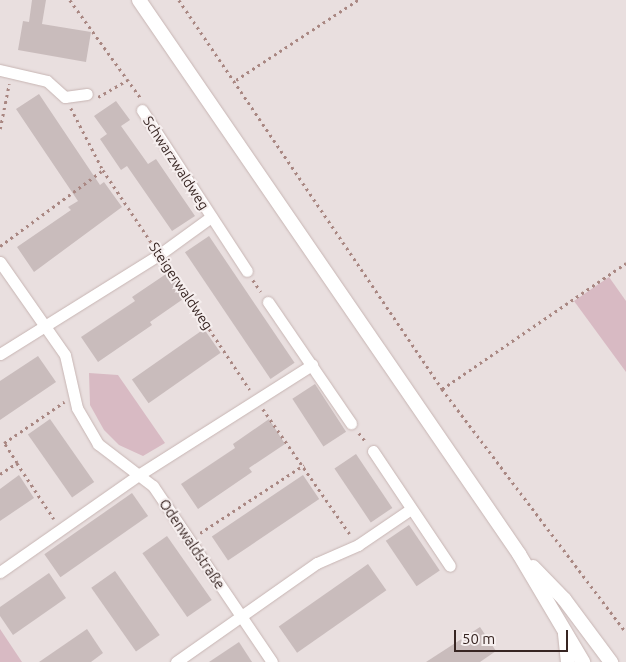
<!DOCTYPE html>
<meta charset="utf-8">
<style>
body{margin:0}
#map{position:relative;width:626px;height:662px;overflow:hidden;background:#e9dfdf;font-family:Ubuntu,sans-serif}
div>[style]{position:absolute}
.green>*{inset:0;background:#d8bac3}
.building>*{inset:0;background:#c9bcbc;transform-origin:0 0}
.path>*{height:2.5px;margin-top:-1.25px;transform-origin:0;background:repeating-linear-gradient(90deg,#a98782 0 2.5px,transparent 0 6.5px)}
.roads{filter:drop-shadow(0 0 1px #c7b5b3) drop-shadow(0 0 1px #c7b5b3)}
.minor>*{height:11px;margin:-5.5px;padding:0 5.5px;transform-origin:5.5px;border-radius:5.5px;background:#fff}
.tertiary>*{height:14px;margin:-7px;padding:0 7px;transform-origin:7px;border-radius:7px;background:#fff}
.secondary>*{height:14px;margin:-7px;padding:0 7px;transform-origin:7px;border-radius:7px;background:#fff}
span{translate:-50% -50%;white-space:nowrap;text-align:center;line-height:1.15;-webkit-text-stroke:4px #f6efef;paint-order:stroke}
.street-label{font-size:14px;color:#372522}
.scale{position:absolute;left:454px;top:630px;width:114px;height:22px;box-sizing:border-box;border:2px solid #372522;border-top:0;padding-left:6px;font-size:15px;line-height:18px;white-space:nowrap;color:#372522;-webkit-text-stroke:4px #f6efef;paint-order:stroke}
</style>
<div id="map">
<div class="green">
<i style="clip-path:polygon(609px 277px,626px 301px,626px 372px,574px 301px)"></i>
<i style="clip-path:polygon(89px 373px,118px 375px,165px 443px,143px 456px,119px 445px,104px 430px,90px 405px)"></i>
<i style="clip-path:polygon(0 629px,22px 662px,0 662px)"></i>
</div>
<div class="building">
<i style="clip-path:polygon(32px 0,46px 0,42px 24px,91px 32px,86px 62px,18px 50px,23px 21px,29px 22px)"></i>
<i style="clip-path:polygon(39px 94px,100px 185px,104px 182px,122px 207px,34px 272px,17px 247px,71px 210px,68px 207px,78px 201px,16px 109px)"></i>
<i style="clip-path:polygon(116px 101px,130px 120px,121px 126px,148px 164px,156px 159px,195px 216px,172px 231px,127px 166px,121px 170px,100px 139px,107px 134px,94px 116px)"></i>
<i style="left:209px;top:236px;width:153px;height:29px;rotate:56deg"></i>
<i style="clip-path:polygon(169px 272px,186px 297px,150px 322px,152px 325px,98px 362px,81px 337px,135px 301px,132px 297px)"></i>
<i style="left:204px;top:329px;width:29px;height:88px;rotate:55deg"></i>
<i style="clip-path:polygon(38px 356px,56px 382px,0 420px,0 381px)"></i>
<i style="left:315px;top:384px;width:57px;height:27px;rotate:57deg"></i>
<i style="left:50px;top:419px;width:77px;height:27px;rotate:55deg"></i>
<i style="clip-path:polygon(269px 419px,285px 444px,249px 468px,252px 472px,198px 509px,181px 484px,235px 448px,233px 444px)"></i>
<i style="left:356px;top:454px;width:65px;height:26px;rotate:56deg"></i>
<i style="clip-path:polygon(19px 475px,34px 498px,0 521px,0 489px)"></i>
<i style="left:303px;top:475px;width:29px;height:110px;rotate:56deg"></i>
<i style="left:132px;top:493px;width:28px;height:107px;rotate:55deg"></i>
<i style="left:409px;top:525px;width:55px;height:28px;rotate:56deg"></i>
<i style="left:167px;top:536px;width:78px;height:30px;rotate:55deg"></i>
<i style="left:368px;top:564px;width:32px;height:109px;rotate:55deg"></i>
<i style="left:115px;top:571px;width:78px;height:29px;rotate:55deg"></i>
<i style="clip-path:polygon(49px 573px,66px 598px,13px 635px,0 616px,0 607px)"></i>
<i style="clip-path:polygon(480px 627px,496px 651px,480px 662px,426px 662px)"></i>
<i style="clip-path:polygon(87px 629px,103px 653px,91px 662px,39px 662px)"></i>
<i style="clip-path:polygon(239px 642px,252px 662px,209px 662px)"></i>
</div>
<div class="path">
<i style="left:70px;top:0;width:120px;rotate:54.2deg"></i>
<i style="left:179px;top:0;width:470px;rotate:55.9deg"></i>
<i style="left:442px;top:389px;width:305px;rotate:52.9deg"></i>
<i style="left:236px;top:80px;width:146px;rotate:-33.3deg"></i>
<i style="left:98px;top:97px;width:34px;rotate:-30deg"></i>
<i style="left:71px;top:108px;width:70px;rotate:62.7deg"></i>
<i style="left:103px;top:170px;width:90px;rotate:56.3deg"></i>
<i style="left:0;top:129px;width:46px;rotate:-78.7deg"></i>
<i style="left:0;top:246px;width:128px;rotate:-36.4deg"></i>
<i style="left:166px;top:264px;width:151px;rotate:56.3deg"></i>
<i style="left:253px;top:280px;width:14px;rotate:56deg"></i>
<i style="left:442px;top:389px;width:223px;rotate:-34.4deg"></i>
<i style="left:263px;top:409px;width:152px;rotate:55.2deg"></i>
<i style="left:359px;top:433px;width:11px;rotate:52deg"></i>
<i style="left:17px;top:463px;width:67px;rotate:56.5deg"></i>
<i style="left:0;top:474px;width:20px;rotate:-33deg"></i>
<i style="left:17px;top:463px;width:24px;rotate:-123deg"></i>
<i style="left:4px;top:443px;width:73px;rotate:-34.3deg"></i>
<i style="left:200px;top:533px;width:124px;rotate:-33.2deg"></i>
</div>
<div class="roads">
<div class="minor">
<i style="left:0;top:70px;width:48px;rotate:13.2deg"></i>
<i style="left:47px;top:81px;width:24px;rotate:42deg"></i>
<i style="left:65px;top:97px;width:22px;rotate:-8deg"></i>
<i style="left:142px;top:110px;width:192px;rotate:56.9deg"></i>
<i style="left:0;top:262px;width:113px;rotate:55deg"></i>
<i style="left:65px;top:355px;width:54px;rotate:77.2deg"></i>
<i style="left:77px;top:408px;width:42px;rotate:59.7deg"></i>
<i style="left:98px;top:444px;width:69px;rotate:37.4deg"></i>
<i style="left:153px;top:486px;width:212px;rotate:55.9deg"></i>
<i style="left:268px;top:302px;width:147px;rotate:55.6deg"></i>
<i style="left:0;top:354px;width:189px;rotate:-32deg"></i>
<i style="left:160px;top:254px;width:63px;rotate:-36deg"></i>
<i style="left:373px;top:451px;width:138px;rotate:56.2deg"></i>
<i style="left:0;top:572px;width:171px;rotate:-35deg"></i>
<i style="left:140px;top:474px;width:204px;rotate:-32.4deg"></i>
<i style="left:176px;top:662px;width:172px;rotate:-35.1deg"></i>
<i style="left:317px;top:563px;width:45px;rotate:-23.7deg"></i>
<i style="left:358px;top:545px;width:64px;rotate:-34.2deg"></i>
</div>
<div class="tertiary">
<i style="left:565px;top:634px;width:28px;rotate:84deg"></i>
</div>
<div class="secondary">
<i style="left:139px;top:0;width:672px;rotate:55.55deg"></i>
<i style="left:519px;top:554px;width:126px;rotate:59.3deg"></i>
<i style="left:533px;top:567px;width:45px;rotate:45.9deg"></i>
<i style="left:564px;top:599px;width:79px;rotate:53.3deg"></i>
</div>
</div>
<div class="street-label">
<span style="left:176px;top:163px;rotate:57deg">Schwarzwaldweg</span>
<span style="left:181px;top:286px;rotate:56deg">Steigerwaldweg</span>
<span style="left:192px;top:544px;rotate:56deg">Odenwaldstraße</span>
</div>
<div class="scale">50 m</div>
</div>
